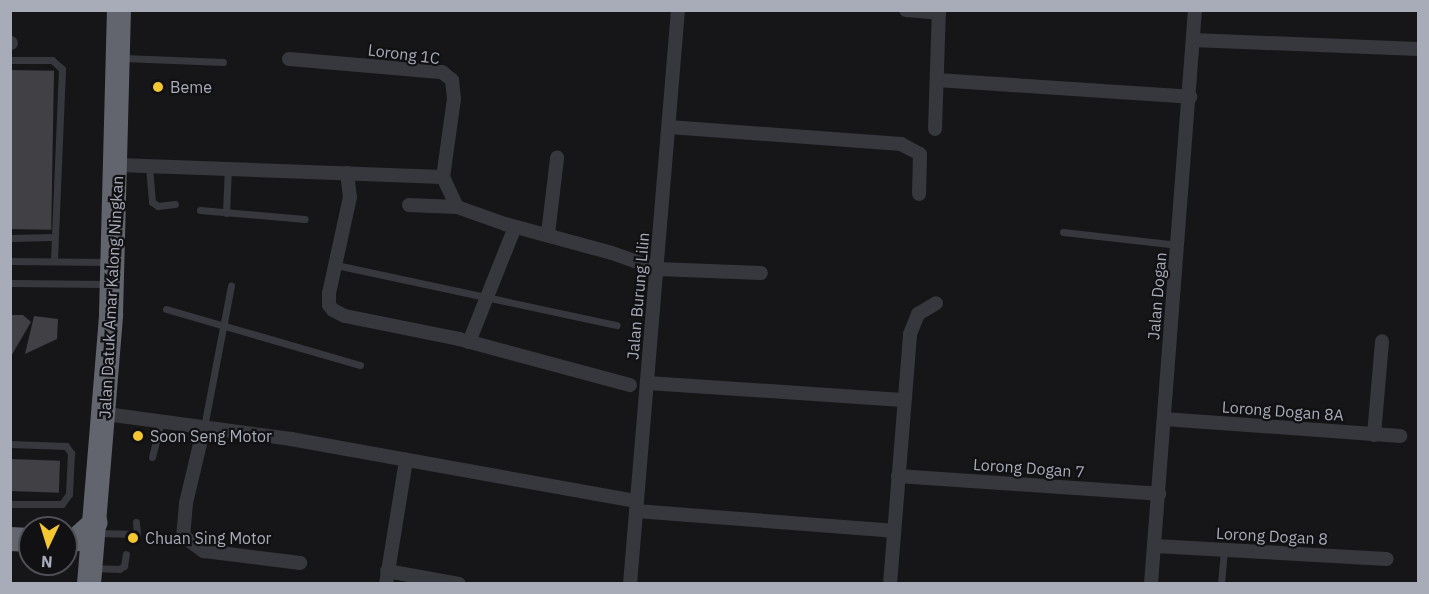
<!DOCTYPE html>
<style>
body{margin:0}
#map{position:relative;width:1429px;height:594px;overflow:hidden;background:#161618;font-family:"IBM Plex Sans",sans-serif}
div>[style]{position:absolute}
.building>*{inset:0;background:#414045;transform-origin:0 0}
.lane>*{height:7px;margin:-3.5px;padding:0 3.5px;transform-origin:3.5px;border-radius:3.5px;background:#37383d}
.street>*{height:14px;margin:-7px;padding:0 7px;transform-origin:7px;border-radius:7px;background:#37383d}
.highway>*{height:24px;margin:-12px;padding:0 12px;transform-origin:12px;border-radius:12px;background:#63656e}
.dots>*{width:16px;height:16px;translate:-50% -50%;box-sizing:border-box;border:3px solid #111113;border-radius:50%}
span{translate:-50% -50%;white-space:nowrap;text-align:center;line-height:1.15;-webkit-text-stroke:4.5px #111113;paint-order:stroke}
.street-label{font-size:16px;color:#a8abb8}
.poi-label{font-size:16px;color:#a8abb8}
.left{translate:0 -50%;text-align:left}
.frame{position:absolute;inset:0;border:12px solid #a8abb8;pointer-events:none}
.north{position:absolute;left:18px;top:516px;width:60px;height:60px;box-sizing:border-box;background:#111113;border:2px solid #4d4f55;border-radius:50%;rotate:184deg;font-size:16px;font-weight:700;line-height:24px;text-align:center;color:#a8abb8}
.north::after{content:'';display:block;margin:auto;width:21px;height:27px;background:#f4c732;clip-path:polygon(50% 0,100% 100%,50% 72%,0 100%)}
</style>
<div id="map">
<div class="building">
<i style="left:10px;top:70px;width:44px;height:159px;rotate:1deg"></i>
<i style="clip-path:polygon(10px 315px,23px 315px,31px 322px,10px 358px)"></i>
<i style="clip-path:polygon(34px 316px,58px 319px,57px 339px,25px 354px)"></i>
<i style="left:10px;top:459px;width:50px;height:32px;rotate:2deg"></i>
</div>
<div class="lane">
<i style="left:123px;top:58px;width:100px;rotate:2.3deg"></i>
<i style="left:10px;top:60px;width:42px"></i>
<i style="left:52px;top:60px;width:13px;rotate:42deg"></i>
<i style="left:62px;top:69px;width:190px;rotate:92.4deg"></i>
<i style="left:149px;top:167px;width:35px;rotate:85deg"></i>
<i style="left:152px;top:202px;width:7px;rotate:34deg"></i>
<i style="left:158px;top:206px;width:17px;rotate:-7deg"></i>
<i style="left:200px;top:210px;width:105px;rotate:4.9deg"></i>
<i style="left:226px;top:213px;width:46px;rotate:-87.5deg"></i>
<i style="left:1063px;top:232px;width:116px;rotate:6.4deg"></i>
<i style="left:10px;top:238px;width:43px;rotate:-1.3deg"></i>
<i style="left:10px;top:261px;width:97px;rotate:0.6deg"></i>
<i style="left:336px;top:265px;width:287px;rotate:12.1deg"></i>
<i style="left:10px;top:283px;width:97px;rotate:0.6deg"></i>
<i style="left:166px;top:309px;width:202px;rotate:16.1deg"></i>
<i style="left:204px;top:427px;width:144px;rotate:-79.2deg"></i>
<i style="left:10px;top:444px;width:56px;rotate:2deg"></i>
<i style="left:66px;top:446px;width:9px;rotate:54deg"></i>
<i style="left:71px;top:453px;width:41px;rotate:92.8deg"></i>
<i style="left:69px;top:494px;width:12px;rotate:125deg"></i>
<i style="left:62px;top:504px;width:52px;rotate:180deg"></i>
<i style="left:152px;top:457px;width:36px;rotate:-76deg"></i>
<i style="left:97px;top:533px;width:40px;rotate:1.4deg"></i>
<i style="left:137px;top:534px;width:12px;rotate:-95deg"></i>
<i style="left:93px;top:568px;width:26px;rotate:2deg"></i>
<i style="left:119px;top:569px;width:6px;rotate:-31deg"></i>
<i style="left:124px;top:566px;width:12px;rotate:-81deg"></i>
<i style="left:1221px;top:584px;width:35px;rotate:-85deg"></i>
</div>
<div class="street">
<i style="left:906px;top:10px;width:33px;rotate:5deg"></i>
<i style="left:1193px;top:40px;width:225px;rotate:2.3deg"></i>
<i style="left:10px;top:43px;width:1px"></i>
<i style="left:289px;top:59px;width:154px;rotate:4.9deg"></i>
<i style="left:442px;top:72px;width:13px;rotate:39deg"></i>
<i style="left:452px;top:80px;width:19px;rotate:84deg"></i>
<i style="left:454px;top:99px;width:79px;rotate:98deg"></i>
<i style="left:937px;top:80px;width:254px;rotate:3.8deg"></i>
<i style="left:669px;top:127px;width:233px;rotate:4.2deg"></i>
<i style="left:901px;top:144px;width:21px;rotate:28deg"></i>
<i style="left:920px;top:154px;width:40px;rotate:91.4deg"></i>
<i style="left:935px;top:129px;width:119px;rotate:-88.1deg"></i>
<i style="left:118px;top:165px;width:325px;rotate:2.1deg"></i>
<i style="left:347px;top:173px;width:24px;rotate:83deg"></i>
<i style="left:350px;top:197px;width:98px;rotate:102.3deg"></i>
<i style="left:329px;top:293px;width:12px;rotate:90deg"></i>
<i style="left:329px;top:305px;width:6px;rotate:51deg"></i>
<i style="left:333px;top:310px;width:13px;rotate:27deg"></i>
<i style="left:345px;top:316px;width:116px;rotate:11.4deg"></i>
<i style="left:459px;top:339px;width:177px;rotate:15.1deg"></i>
<i style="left:443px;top:177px;width:33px;rotate:65deg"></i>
<i style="left:457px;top:207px;width:51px;rotate:19.5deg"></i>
<i style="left:505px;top:224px;width:111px;rotate:15.2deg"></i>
<i style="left:612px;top:253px;width:48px;rotate:19.6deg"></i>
<i style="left:657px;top:269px;width:104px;rotate:2.2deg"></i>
<i style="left:409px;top:205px;width:48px;rotate:2.4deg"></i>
<i style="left:548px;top:234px;width:77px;rotate:-83.2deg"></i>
<i style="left:469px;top:342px;width:124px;rotate:-68.2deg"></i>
<i style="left:648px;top:383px;width:255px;rotate:3.8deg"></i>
<i style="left:106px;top:414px;width:187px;rotate:7.7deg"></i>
<i style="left:291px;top:439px;width:351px;rotate:10.2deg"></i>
<i style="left:1164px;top:419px;width:237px;rotate:4.1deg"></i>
<i style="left:204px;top:427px;width:78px;rotate:103.3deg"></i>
<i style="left:186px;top:503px;width:33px;rotate:95deg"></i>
<i style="left:183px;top:536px;width:26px;rotate:36deg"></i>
<i style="left:204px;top:551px;width:97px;rotate:7.1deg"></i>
<i style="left:1374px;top:435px;width:94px;rotate:-85.1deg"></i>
<i style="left:898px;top:476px;width:262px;rotate:3.9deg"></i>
<i style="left:636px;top:511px;width:258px;rotate:4.4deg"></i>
<i style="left:1155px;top:546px;width:232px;rotate:3.2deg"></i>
<i style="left:387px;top:571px;width:73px;rotate:10.2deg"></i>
<i style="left:386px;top:584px;width:126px;rotate:-80.8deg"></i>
<i style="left:630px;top:584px;width:576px;rotate:-85.22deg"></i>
<i style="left:890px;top:584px;width:251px;rotate:-85.4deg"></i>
<i style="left:910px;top:334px;width:22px;rotate:-68deg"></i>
<i style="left:918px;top:314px;width:21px;rotate:-31deg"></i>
<i style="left:1151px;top:584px;width:576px;rotate:-85.62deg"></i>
</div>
<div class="highway">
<i style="left:10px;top:539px;width:20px;rotate:3deg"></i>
<i style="left:66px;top:542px;width:11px;rotate:-15deg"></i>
<i style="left:77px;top:539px;width:25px;rotate:-42deg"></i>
<i style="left:89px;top:584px;width:271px;rotate:-85.3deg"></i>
<i style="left:111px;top:314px;width:304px;rotate:-88.5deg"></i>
</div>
<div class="dots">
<i style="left:158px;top:87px;background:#f4c732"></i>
<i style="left:138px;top:436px;background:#f4c732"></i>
<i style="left:133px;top:538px;background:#f4c732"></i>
</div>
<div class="street-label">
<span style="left:404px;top:54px;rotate:7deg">Lorong 1C</span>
<span style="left:638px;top:296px;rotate:-85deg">Jalan Burung Lilin</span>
<span style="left:1157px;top:296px;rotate:-85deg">Jalan Dogan</span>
<span style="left:111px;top:297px;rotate:-87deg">Jalan Datuk Amar Kalong Ningkan</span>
<span style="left:1283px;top:411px;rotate:4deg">Lorong Dogan 8A</span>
<span style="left:1029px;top:468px;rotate:4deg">Lorong Dogan 7</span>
<span style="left:1272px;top:536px;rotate:3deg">Lorong Dogan 8</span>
</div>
<div class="poi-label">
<span class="left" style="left:170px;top:87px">Beme</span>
<span class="left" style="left:150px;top:436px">Soon Seng Motor</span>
<span class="left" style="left:145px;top:538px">Chuan Sing Motor</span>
</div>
<div class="frame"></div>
<div class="north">N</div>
</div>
